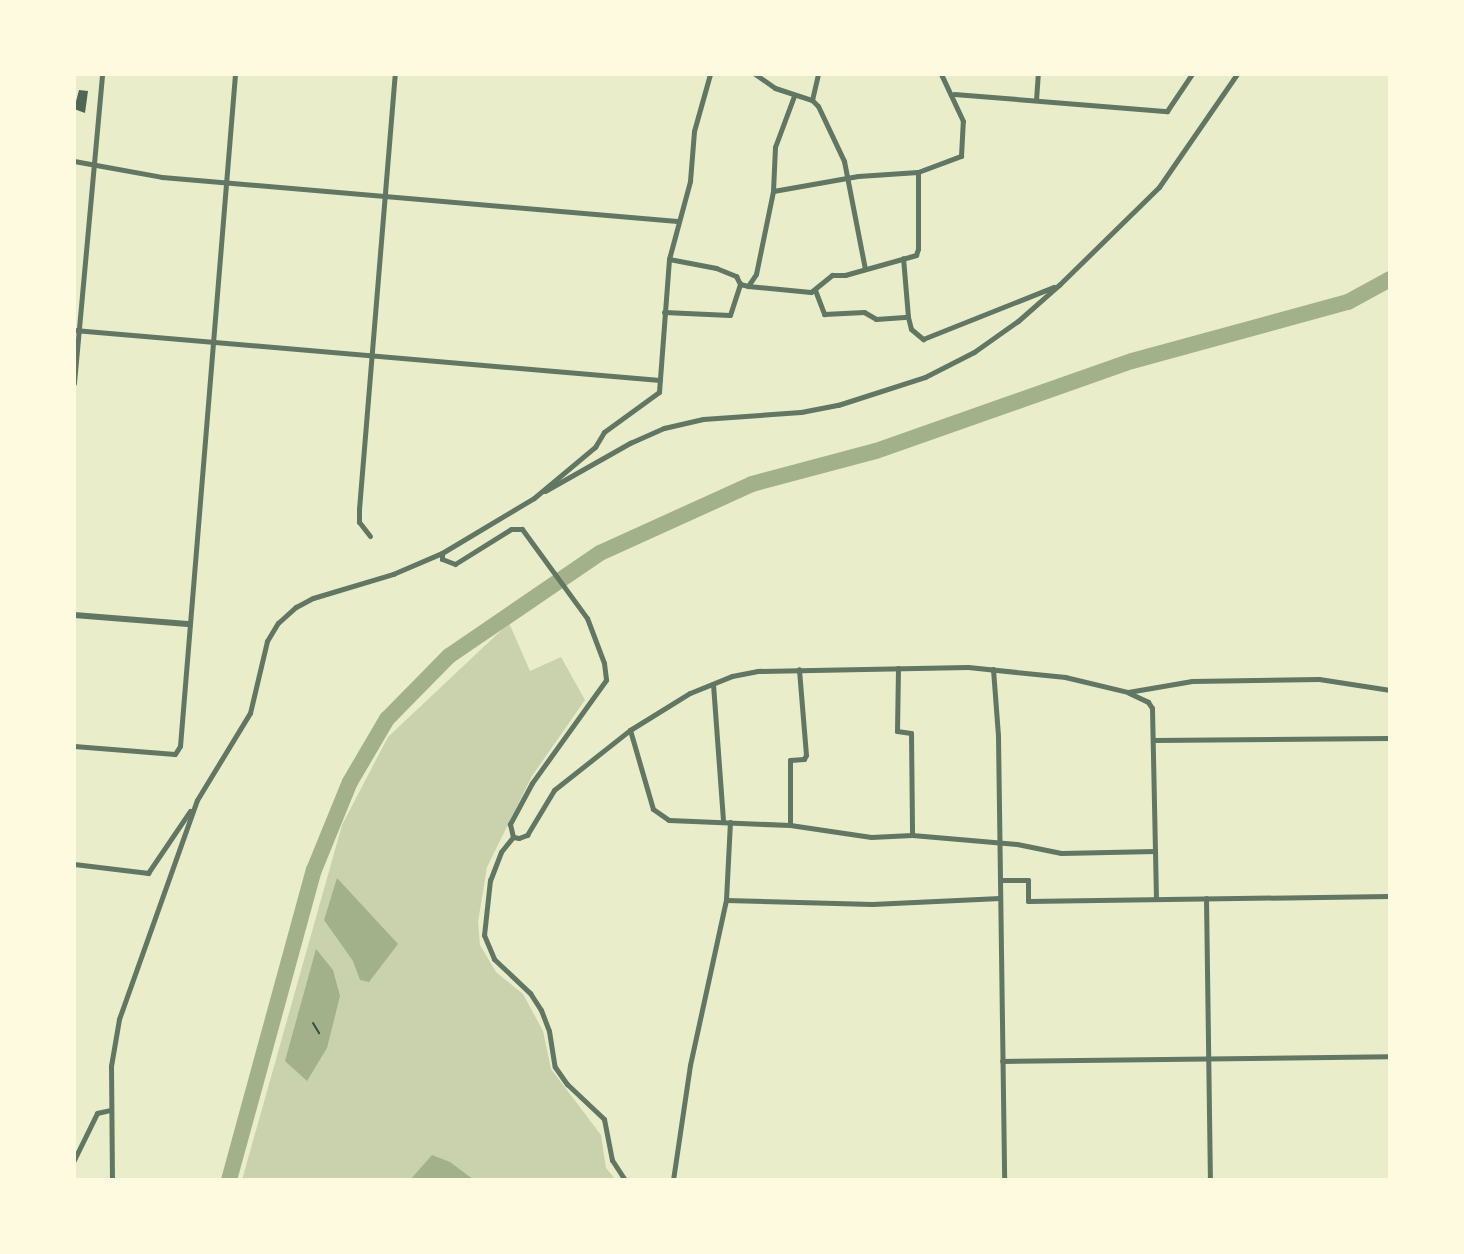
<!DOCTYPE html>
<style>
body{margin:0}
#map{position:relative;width:1464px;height:1254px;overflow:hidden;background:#e9edc9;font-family:"Work Sans",sans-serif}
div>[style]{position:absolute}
.green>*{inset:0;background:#cad2ad}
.water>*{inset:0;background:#a3b18a}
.river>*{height:16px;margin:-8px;padding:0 8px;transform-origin:8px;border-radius:8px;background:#a3b18a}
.building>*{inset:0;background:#4f6655}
.path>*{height:2px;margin:-1px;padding:0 1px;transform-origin:1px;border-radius:1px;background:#344e41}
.minor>*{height:5px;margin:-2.5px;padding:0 2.5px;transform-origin:2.5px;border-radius:2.5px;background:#617663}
.tertiary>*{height:6px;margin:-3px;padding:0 3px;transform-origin:3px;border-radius:3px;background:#617663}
span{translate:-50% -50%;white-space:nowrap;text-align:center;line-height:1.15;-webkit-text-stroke:6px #fefae0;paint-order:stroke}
.frame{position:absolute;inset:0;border:76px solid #fefae0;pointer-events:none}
</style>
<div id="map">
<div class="green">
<i style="clip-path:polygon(509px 623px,530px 671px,561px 657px,585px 700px,532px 776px,487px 867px,478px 922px,480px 945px,496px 972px,523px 994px,543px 1031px,551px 1069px,601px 1135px,606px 1168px,616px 1180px,242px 1180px,342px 825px,388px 737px)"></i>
</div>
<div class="water">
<i style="clip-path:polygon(337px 878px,398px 944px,369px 982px,360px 980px,353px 961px,324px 920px)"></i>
<i style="clip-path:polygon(316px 949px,333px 970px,340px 996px,327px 1048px,307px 1081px,285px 1061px)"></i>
<i style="clip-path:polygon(432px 1155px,450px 1162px,474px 1180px,410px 1180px)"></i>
</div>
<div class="river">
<i style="left:229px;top:1180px;width:321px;rotate:-74.7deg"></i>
<i style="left:314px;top:870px;width:95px;rotate:-67.8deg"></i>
<i style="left:350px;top:782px;width:73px;rotate:-59.6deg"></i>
<i style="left:387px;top:719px;width:88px;rotate:-45.5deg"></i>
<i style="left:449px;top:656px;width:183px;rotate:-34.3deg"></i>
<i style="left:600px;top:553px;width:167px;rotate:-24.4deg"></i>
<i style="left:752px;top:484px;width:128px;rotate:-14.9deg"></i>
<i style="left:876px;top:451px;width:271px;rotate:-19.4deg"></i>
<i style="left:1132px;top:361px;width:224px;rotate:-15.3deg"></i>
<i style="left:1348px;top:302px;width:48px;rotate:-28.7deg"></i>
</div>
<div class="building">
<i style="clip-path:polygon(79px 90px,88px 91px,85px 113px,74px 109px)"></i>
</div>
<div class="path">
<i style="left:313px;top:1023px;width:12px;rotate:59deg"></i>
</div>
<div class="minor">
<i style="left:755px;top:74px;width:24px;rotate:35deg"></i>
<i style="left:775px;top:88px;width:39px;rotate:18deg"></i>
<i style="left:812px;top:100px;width:8px;rotate:45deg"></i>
<i style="left:818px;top:106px;width:61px;rotate:64.7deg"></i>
<i style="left:844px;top:161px;width:110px;rotate:79deg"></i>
<i style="left:954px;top:94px;width:214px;rotate:4.6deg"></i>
<i style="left:1167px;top:111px;width:45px;rotate:-56deg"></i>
<i style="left:812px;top:100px;width:27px;rotate:-77deg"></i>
<i style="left:1036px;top:100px;width:26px;rotate:-86deg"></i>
<i style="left:74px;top:161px;width:89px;rotate:10.3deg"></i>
<i style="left:162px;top:177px;width:517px;rotate:4.88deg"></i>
<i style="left:918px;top:172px;width:46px;rotate:-20.4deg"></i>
<i style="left:961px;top:156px;width:35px;rotate:-87deg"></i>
<i style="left:963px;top:121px;width:52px;rotate:-115.1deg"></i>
<i style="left:669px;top:259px;width:48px;rotate:10.8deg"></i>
<i style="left:716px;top:268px;width:22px;rotate:22deg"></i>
<i style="left:736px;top:276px;width:9px;rotate:63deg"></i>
<i style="left:740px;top:284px;width:8px;rotate:14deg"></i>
<i style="left:748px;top:286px;width:63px;rotate:5.4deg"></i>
<i style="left:811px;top:292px;width:27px;rotate:-39deg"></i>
<i style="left:832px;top:275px;width:13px"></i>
<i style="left:845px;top:275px;width:74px;rotate:-15.7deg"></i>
<i style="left:916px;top:255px;width:6px;rotate:-72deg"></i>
<i style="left:918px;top:249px;width:77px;rotate:-90deg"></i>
<i style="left:918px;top:172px;width:60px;rotate:176.2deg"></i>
<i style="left:858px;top:176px;width:86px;rotate:170deg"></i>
<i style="left:748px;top:286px;width:14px;rotate:-56deg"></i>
<i style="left:756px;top:274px;width:85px;rotate:-78.4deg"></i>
<i style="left:773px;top:191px;width:44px;rotate:-87.4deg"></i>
<i style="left:775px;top:147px;width:54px;rotate:-69.6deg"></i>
<i style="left:815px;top:290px;width:26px;rotate:69deg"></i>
<i style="left:824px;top:314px;width:40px;rotate:-2.9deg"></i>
<i style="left:864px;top:312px;width:14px;rotate:30deg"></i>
<i style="left:876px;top:319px;width:32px;rotate:-4deg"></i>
<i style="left:908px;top:317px;width:59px;rotate:-94.8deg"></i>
<i style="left:664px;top:312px;width:66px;rotate:2.6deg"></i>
<i style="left:730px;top:315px;width:33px;rotate:-72deg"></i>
<i style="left:908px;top:317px;width:12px;rotate:76deg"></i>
<i style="left:911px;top:329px;width:16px;rotate:40deg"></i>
<i style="left:923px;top:339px;width:141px;rotate:-21.7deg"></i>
<i style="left:74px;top:330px;width:588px;rotate:4.88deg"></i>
<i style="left:74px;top:383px;width:310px;rotate:-84.8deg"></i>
<i style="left:545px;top:491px;width:98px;rotate:-29.5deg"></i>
<i style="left:630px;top:443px;width:37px;rotate:-24deg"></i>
<i style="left:664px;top:428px;width:40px;rotate:-13deg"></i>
<i style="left:703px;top:419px;width:98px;rotate:-4.1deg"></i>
<i style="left:801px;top:412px;width:38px;rotate:-11deg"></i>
<i style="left:838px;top:405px;width:91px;rotate:-17.8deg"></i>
<i style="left:925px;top:377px;width:55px;rotate:-27deg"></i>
<i style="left:974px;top:352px;width:54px;rotate:-35.2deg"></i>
<i style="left:1018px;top:321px;width:55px;rotate:-41.3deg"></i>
<i style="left:1059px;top:285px;width:140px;rotate:-44.4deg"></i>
<i style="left:1159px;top:187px;width:137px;rotate:-55.4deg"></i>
<i style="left:370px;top:536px;width:18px;rotate:-128deg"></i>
<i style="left:359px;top:522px;width:13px;rotate:-90deg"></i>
<i style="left:359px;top:509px;width:436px;rotate:-85.3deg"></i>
<i style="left:442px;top:553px;width:6px;rotate:90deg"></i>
<i style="left:442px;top:559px;width:14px;rotate:21deg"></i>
<i style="left:455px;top:564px;width:66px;rotate:-32deg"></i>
<i style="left:511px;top:529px;width:11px"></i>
<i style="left:522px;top:529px;width:110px;rotate:53.9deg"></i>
<i style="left:587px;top:618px;width:48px;rotate:69.3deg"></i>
<i style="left:604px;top:663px;width:17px;rotate:83deg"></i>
<i style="left:606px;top:680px;width:127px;rotate:125.7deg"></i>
<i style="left:532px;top:783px;width:47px;rotate:118.2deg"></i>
<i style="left:510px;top:824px;width:13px;rotate:77deg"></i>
<i style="left:513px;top:837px;width:6px;rotate:9deg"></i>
<i style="left:519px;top:838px;width:9px;rotate:-21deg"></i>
<i style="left:527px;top:835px;width:52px;rotate:-59deg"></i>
<i style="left:554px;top:790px;width:97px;rotate:-38.3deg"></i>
<i style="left:630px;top:730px;width:70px;rotate:-31.7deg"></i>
<i style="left:690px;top:693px;width:45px;rotate:-22deg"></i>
<i style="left:732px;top:676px;width:25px;rotate:-11deg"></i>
<i style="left:757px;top:671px;width:211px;rotate:-1.1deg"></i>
<i style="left:968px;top:667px;width:98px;rotate:5.9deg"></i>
<i style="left:1065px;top:677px;width:65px;rotate:13.4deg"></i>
<i style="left:1128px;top:692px;width:65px;rotate:-9.8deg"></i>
<i style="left:1192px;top:681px;width:127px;rotate:-0.9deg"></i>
<i style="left:1319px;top:679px;width:72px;rotate:8.8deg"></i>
<i style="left:898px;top:668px;width:63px;rotate:90.9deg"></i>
<i style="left:897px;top:731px;width:14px;rotate:8deg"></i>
<i style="left:911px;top:733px;width:102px;rotate:89.4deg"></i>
<i style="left:993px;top:669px;width:67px;rotate:85.7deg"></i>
<i style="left:998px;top:736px;width:444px;rotate:89.2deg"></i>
<i style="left:713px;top:684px;width:137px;rotate:85.8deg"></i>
<i style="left:1129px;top:693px;width:21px;rotate:25deg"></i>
<i style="left:1148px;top:702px;width:7px;rotate:56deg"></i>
<i style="left:1152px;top:708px;width:190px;rotate:88.8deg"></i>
<i style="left:630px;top:730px;width:82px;rotate:73.8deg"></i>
<i style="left:653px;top:809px;width:19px;rotate:35deg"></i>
<i style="left:669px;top:820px;width:121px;rotate:2.4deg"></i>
<i style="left:790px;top:825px;width:82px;rotate:8.4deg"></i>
<i style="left:871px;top:837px;width:41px;rotate:-2.8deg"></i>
<i style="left:912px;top:835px;width:105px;rotate:4.9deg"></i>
<i style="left:1017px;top:844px;width:45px;rotate:11.6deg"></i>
<i style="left:1061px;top:853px;width:94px;rotate:-1.2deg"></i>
<i style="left:1154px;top:740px;width:236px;rotate:-0.5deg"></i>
<i style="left:74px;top:746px;width:101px;rotate:4.5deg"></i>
<i style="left:175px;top:754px;width:9px;rotate:-58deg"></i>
<i style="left:180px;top:746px;width:674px;rotate:-85.32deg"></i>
<i style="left:790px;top:825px;width:65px;rotate:-90deg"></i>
<i style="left:790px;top:760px;width:14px;rotate:-4deg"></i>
<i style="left:804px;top:759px;width:4px;rotate:-63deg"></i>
<i style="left:806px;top:755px;width:86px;rotate:-94.7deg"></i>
<i style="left:513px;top:837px;width:19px;rotate:129deg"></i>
<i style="left:501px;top:852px;width:30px;rotate:111deg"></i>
<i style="left:490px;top:880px;width:55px;rotate:96.2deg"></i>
<i style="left:484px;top:935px;width:26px;rotate:67deg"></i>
<i style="left:494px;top:959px;width:50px;rotate:43.4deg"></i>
<i style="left:530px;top:993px;width:20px;rotate:57deg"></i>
<i style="left:541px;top:1010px;width:22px;rotate:69deg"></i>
<i style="left:549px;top:1031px;width:36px;rotate:81deg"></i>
<i style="left:555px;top:1067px;width:21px;rotate:55deg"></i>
<i style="left:567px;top:1084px;width:51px;rotate:43.4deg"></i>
<i style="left:604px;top:1119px;width:42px;rotate:79deg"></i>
<i style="left:612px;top:1160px;width:24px;rotate:57deg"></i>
<i style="left:74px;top:864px;width:75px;rotate:6.9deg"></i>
<i style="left:148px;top:873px;width:75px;rotate:-55.9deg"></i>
<i style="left:1000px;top:880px;width:28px"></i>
<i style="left:1028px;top:880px;width:21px;rotate:90deg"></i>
<i style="left:1028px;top:901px;width:362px;rotate:-0.8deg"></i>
<i style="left:1206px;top:898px;width:282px;rotate:89.2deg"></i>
<i style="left:726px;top:900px;width:78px;rotate:-87.1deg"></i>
<i style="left:1002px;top:1061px;width:388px;rotate:-0.7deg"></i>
<i style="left:74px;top:1160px;width:52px;rotate:-63.9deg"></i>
<i style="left:97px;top:1113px;width:13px;rotate:-13deg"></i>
<i style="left:112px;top:1180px;width:114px;rotate:-90.5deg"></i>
<i style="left:111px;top:1066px;width:48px;rotate:-80.3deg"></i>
<i style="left:119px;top:1019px;width:232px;rotate:-70.4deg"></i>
<i style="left:197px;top:800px;width:102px;rotate:-58.7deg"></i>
<i style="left:250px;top:713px;width:74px;rotate:-76.7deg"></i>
<i style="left:267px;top:641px;width:21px;rotate:-59deg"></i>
<i style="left:278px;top:623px;width:24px;rotate:-42deg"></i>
<i style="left:296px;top:607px;width:19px;rotate:-28deg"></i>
<i style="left:313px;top:598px;width:84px;rotate:-16.7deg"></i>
<i style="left:393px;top:574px;width:53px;rotate:-23.2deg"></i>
<i style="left:442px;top:553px;width:107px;rotate:-30.9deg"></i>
<i style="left:534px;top:498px;width:80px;rotate:-39.9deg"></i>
<i style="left:595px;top:447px;width:17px;rotate:-59deg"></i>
<i style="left:604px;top:432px;width:68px;rotate:-36deg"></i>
<i style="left:659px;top:392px;width:133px;rotate:-85.7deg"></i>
<i style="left:669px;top:259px;width:81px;rotate:-74.9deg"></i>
<i style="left:690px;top:181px;width:50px;rotate:-85.4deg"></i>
<i style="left:694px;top:131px;width:59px;rotate:-74.3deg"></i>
<i style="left:673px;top:1180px;width:116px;rotate:-81.6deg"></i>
<i style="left:690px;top:1065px;width:169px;rotate:-77.7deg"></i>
<i style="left:726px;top:900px;width:146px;rotate:1.6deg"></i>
<i style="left:872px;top:904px;width:128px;rotate:-2.7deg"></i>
</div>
<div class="tertiary">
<i style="left:74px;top:615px;width:114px;rotate:4.5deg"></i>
</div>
<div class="frame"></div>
</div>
